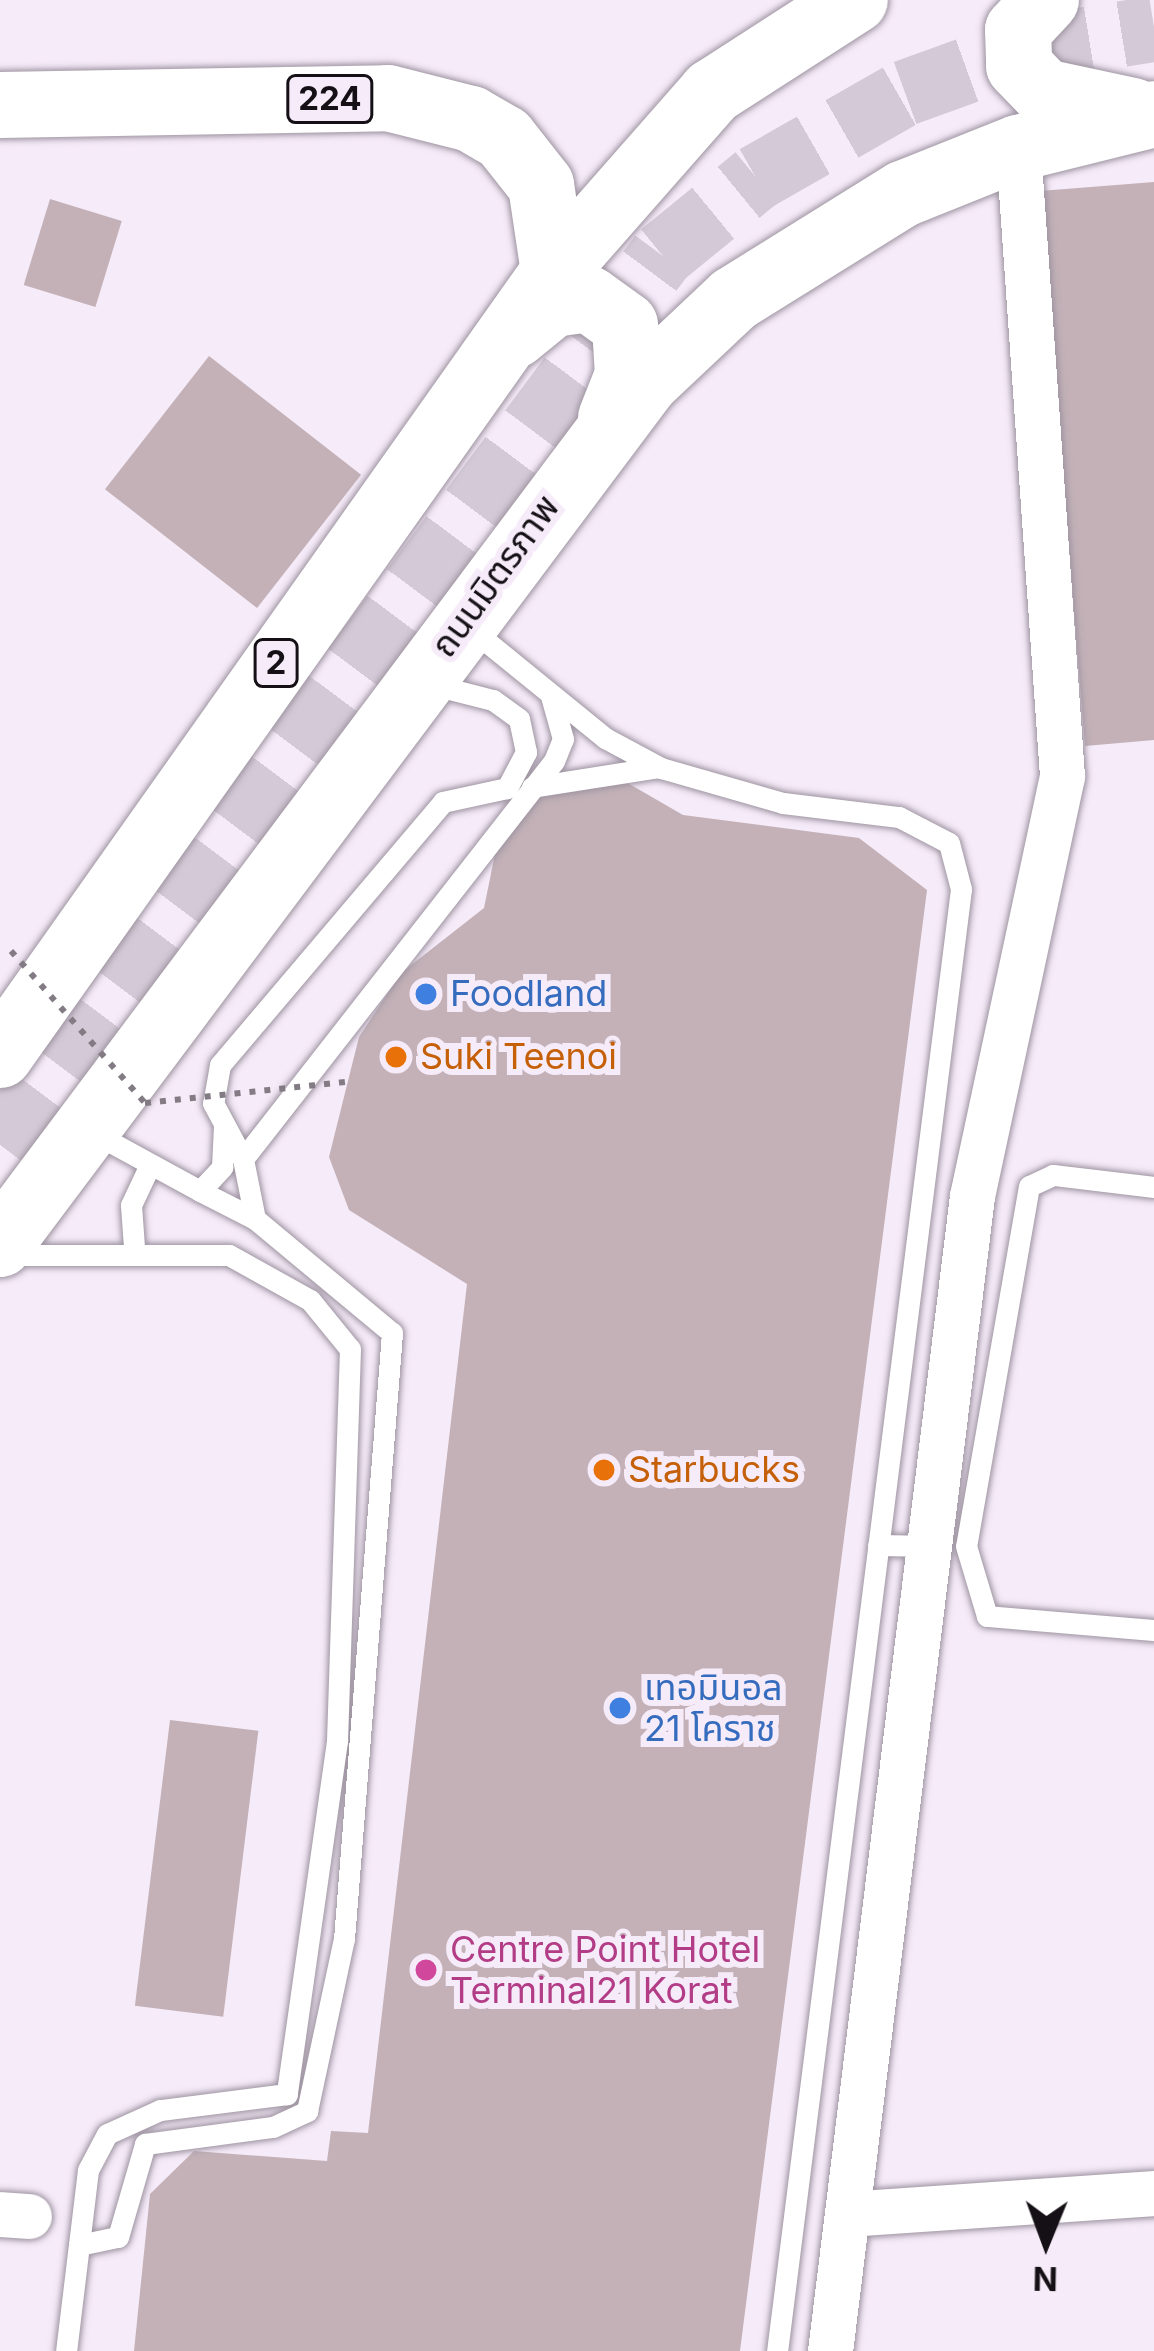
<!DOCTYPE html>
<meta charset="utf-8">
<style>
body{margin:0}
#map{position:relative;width:1154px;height:2351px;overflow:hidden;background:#f6ebf9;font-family:Inter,"Noto Sans Thai",sans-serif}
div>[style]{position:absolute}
.building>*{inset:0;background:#c3b1b7;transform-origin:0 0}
.trunk-tunnel>*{height:66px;margin-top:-33px;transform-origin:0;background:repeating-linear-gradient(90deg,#d4cad7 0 66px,transparent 0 99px)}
.roads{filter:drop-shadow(0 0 3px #9e94a1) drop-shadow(0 0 3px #9e94a1)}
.service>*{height:21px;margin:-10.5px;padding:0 10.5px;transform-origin:10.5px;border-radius:10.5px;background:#fff}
.minor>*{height:45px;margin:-22.5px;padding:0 22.5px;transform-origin:22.5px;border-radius:22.5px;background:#fff}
.primary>*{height:66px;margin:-33px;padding:0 33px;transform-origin:33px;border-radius:33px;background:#fff}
.trunk>*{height:66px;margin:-33px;padding:0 33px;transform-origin:33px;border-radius:33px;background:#fff}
.path-bridge>*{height:6px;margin-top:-3px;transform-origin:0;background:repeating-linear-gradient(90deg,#827b84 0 6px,transparent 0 15px)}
.dots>*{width:33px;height:33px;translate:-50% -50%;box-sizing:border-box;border:6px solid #f6ebf9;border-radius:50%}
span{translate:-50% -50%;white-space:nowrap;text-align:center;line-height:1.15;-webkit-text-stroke:12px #f6ebf9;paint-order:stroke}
.shield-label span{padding:3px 9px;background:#f6ebf9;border:3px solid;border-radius:9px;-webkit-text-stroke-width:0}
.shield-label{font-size:33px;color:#141015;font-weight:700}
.street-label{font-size:36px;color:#141015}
.shop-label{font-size:36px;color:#366cbe}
.left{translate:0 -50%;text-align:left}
.food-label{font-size:36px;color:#c56008}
.hotel-label{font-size:36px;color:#b23c85}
.north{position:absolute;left:986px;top:2183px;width:120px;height:120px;-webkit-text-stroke:9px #f6ebf9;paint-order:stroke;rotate:181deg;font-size:33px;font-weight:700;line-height:48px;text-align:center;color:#141015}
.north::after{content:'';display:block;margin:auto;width:42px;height:54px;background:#141015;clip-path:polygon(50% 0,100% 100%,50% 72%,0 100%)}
</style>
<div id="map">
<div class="building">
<i style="clip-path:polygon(1154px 182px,1154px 740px,1085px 746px,1040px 191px)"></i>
<i style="left:50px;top:199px;width:75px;height:90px;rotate:17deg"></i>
<i style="left:209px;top:356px;width:193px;height:169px;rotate:38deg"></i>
<i style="clip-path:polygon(619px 778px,683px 815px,859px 838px,927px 890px,740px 2351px,134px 2351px,150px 2194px,194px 2151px,327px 2161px,331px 2131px,368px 2133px,467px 1284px,349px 1210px,329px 1157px,359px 1037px,401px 973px,484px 908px,498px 839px,532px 799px,572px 781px)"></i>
<i style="left:170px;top:1720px;width:89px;height:288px;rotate:7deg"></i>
</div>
<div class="trunk-tunnel">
<i style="left:0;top:1145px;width:1109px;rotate:-53.36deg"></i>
<i style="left:662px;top:255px;width:122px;rotate:-39.3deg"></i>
<i style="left:756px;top:178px;width:172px;rotate:-29.7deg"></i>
<i style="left:905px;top:93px;width:127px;rotate:-19.9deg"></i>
<i style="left:1024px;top:50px;width:132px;rotate:-9.2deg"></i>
</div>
<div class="roads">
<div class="service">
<i style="left:471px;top:629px;width:173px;rotate:39.1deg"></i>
<i style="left:605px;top:738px;width:64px;rotate:28.2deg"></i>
<i style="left:661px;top:768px;width:127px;rotate:16deg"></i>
<i style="left:783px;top:803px;width:117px;rotate:6.9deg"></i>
<i style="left:899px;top:817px;width:56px;rotate:27.5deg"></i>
<i style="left:949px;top:843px;width:48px;rotate:75.4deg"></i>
<i style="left:961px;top:889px;width:1474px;rotate:97.17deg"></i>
<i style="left:434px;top:685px;width:61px;rotate:14.3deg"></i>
<i style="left:493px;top:700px;width:32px;rotate:36deg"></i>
<i style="left:519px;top:719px;width:34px;rotate:78deg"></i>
<i style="left:526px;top:752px;width:41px;rotate:117.8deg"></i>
<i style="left:507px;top:788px;width:66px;rotate:167.7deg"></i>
<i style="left:443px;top:802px;width:345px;rotate:130.3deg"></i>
<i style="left:220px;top:1065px;width:39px;rotate:100deg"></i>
<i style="left:213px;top:1103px;width:64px;rotate:61.8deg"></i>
<i style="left:243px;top:1159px;width:505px;rotate:-52deg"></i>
<i style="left:554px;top:761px;width:24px;rotate:-68deg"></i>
<i style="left:563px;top:739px;width:45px;rotate:-105.6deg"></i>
<i style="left:532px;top:787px;width:123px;rotate:-8.9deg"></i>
<i style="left:92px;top:1132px;width:123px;rotate:28.6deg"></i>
<i style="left:200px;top:1191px;width:33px;rotate:-47deg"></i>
<i style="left:222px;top:1167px;width:41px;rotate:-87.2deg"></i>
<i style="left:1154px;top:1187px;width:102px;rotate:-173.2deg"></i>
<i style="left:1053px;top:1175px;width:26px;rotate:155deg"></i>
<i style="left:1029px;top:1186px;width:365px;rotate:99.9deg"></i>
<i style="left:966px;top:1546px;width:73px;rotate:73.3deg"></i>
<i style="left:987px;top:1616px;width:168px;rotate:4.8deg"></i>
<i style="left:200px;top:1191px;width:62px;rotate:27deg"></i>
<i style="left:134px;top:1247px;width:42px;rotate:-94.1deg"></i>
<i style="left:131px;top:1205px;width:42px;rotate:-64.7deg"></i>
<i style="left:7px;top:1255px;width:222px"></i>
<i style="left:229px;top:1255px;width:93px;rotate:29.1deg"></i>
<i style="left:310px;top:1300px;width:63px;rotate:50.8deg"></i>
<i style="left:350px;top:1349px;width:392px;rotate:91.9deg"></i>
<i style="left:337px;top:1741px;width:357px;rotate:98.1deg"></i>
<i style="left:287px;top:2094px;width:128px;rotate:172.8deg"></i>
<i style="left:160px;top:2110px;width:58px;rotate:155.6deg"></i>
<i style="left:107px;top:2134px;width:41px;rotate:117.8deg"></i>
<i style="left:88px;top:2170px;width:182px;rotate:96.9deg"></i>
<i style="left:878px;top:1545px;width:57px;rotate:1deg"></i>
<i style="left:79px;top:2245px;width:40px;rotate:-12deg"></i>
<i style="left:118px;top:2237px;width:97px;rotate:-73.8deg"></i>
<i style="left:145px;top:2144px;width:129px;rotate:-7.6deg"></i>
<i style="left:273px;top:2127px;width:38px;rotate:-25deg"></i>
<i style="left:307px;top:2111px;width:176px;rotate:-77.9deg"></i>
<i style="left:344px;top:1939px;width:608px;rotate:-85.47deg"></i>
<i style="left:392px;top:1333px;width:178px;rotate:-140.2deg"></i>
<i style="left:255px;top:1219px;width:61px;rotate:-101.3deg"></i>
</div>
<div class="minor">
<i style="left:0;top:2214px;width:29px;rotate:4deg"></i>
<i style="left:847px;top:2214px;width:308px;rotate:-3.9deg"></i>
<i style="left:830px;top:2351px;width:1164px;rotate:-82.99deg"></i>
<i style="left:972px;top:1196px;width:430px;rotate:-77.9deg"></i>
<i style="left:1062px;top:776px;width:630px;rotate:-94.01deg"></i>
</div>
<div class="primary">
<i style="left:0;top:105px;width:388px;rotate:-1deg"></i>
<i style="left:388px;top:98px;width:86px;rotate:14.2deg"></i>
<i style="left:471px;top:119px;width:38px;rotate:30deg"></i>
<i style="left:504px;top:138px;width:60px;rotate:51.8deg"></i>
<i style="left:541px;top:185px;width:88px;rotate:81.5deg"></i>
</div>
<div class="trunk">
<i style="left:1046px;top:0;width:41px;rotate:133deg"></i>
<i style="left:1018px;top:30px;width:36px;rotate:88deg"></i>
<i style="left:1019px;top:66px;width:36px;rotate:46deg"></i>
<i style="left:1044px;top:92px;width:91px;rotate:12.1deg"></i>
<i style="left:515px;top:335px;width:49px;rotate:-39.2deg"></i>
<i style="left:553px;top:304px;width:36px;rotate:-8deg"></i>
<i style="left:589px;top:299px;width:44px;rotate:35.8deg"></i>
<i style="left:625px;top:325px;width:50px;rotate:86.6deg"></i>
<i style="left:628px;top:375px;width:46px;rotate:111.6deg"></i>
<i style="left:0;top:1055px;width:959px;rotate:-54.72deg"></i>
<i style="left:554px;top:272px;width:240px;rotate:-48.7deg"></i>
<i style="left:712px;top:92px;width:170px;rotate:-32.8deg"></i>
<i style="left:0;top:1244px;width:1077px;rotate:-53.15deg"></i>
<i style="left:646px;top:382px;width:121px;rotate:-43.3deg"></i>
<i style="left:734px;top:299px;width:199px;rotate:-31.9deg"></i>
<i style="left:903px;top:194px;width:124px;rotate:-21.8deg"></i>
<i style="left:1018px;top:148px;width:140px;rotate:-14deg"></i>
</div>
</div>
<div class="path-bridge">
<i style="left:11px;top:951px;width:203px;rotate:48.6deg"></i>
<i style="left:145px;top:1103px;width:201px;rotate:-6deg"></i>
</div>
<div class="dots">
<i style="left:426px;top:994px;background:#3f7fe0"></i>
<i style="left:396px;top:1057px;background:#e8710a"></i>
<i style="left:604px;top:1470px;background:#e8710a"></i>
<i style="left:620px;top:1708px;background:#3f7fe0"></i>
<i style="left:426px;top:1970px;background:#d1479c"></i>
</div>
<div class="shield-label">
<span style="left:330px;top:99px">224</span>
<span style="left:276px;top:663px">2</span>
</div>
<div class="street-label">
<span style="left:495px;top:576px;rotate:-54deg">ถนนมิตรภาพ</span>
</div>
<div class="shop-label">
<span class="left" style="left:450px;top:994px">Foodland</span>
<span class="left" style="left:644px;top:1708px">เทอมินอล<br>21 โคราช</span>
</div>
<div class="food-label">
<span class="left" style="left:420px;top:1057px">Suki Teenoi</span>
<span class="left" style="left:628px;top:1470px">Starbucks</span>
</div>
<div class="hotel-label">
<span class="left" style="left:450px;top:1970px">Centre Point Hotel<br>Terminal21 Korat</span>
</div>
<div class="north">N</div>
</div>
